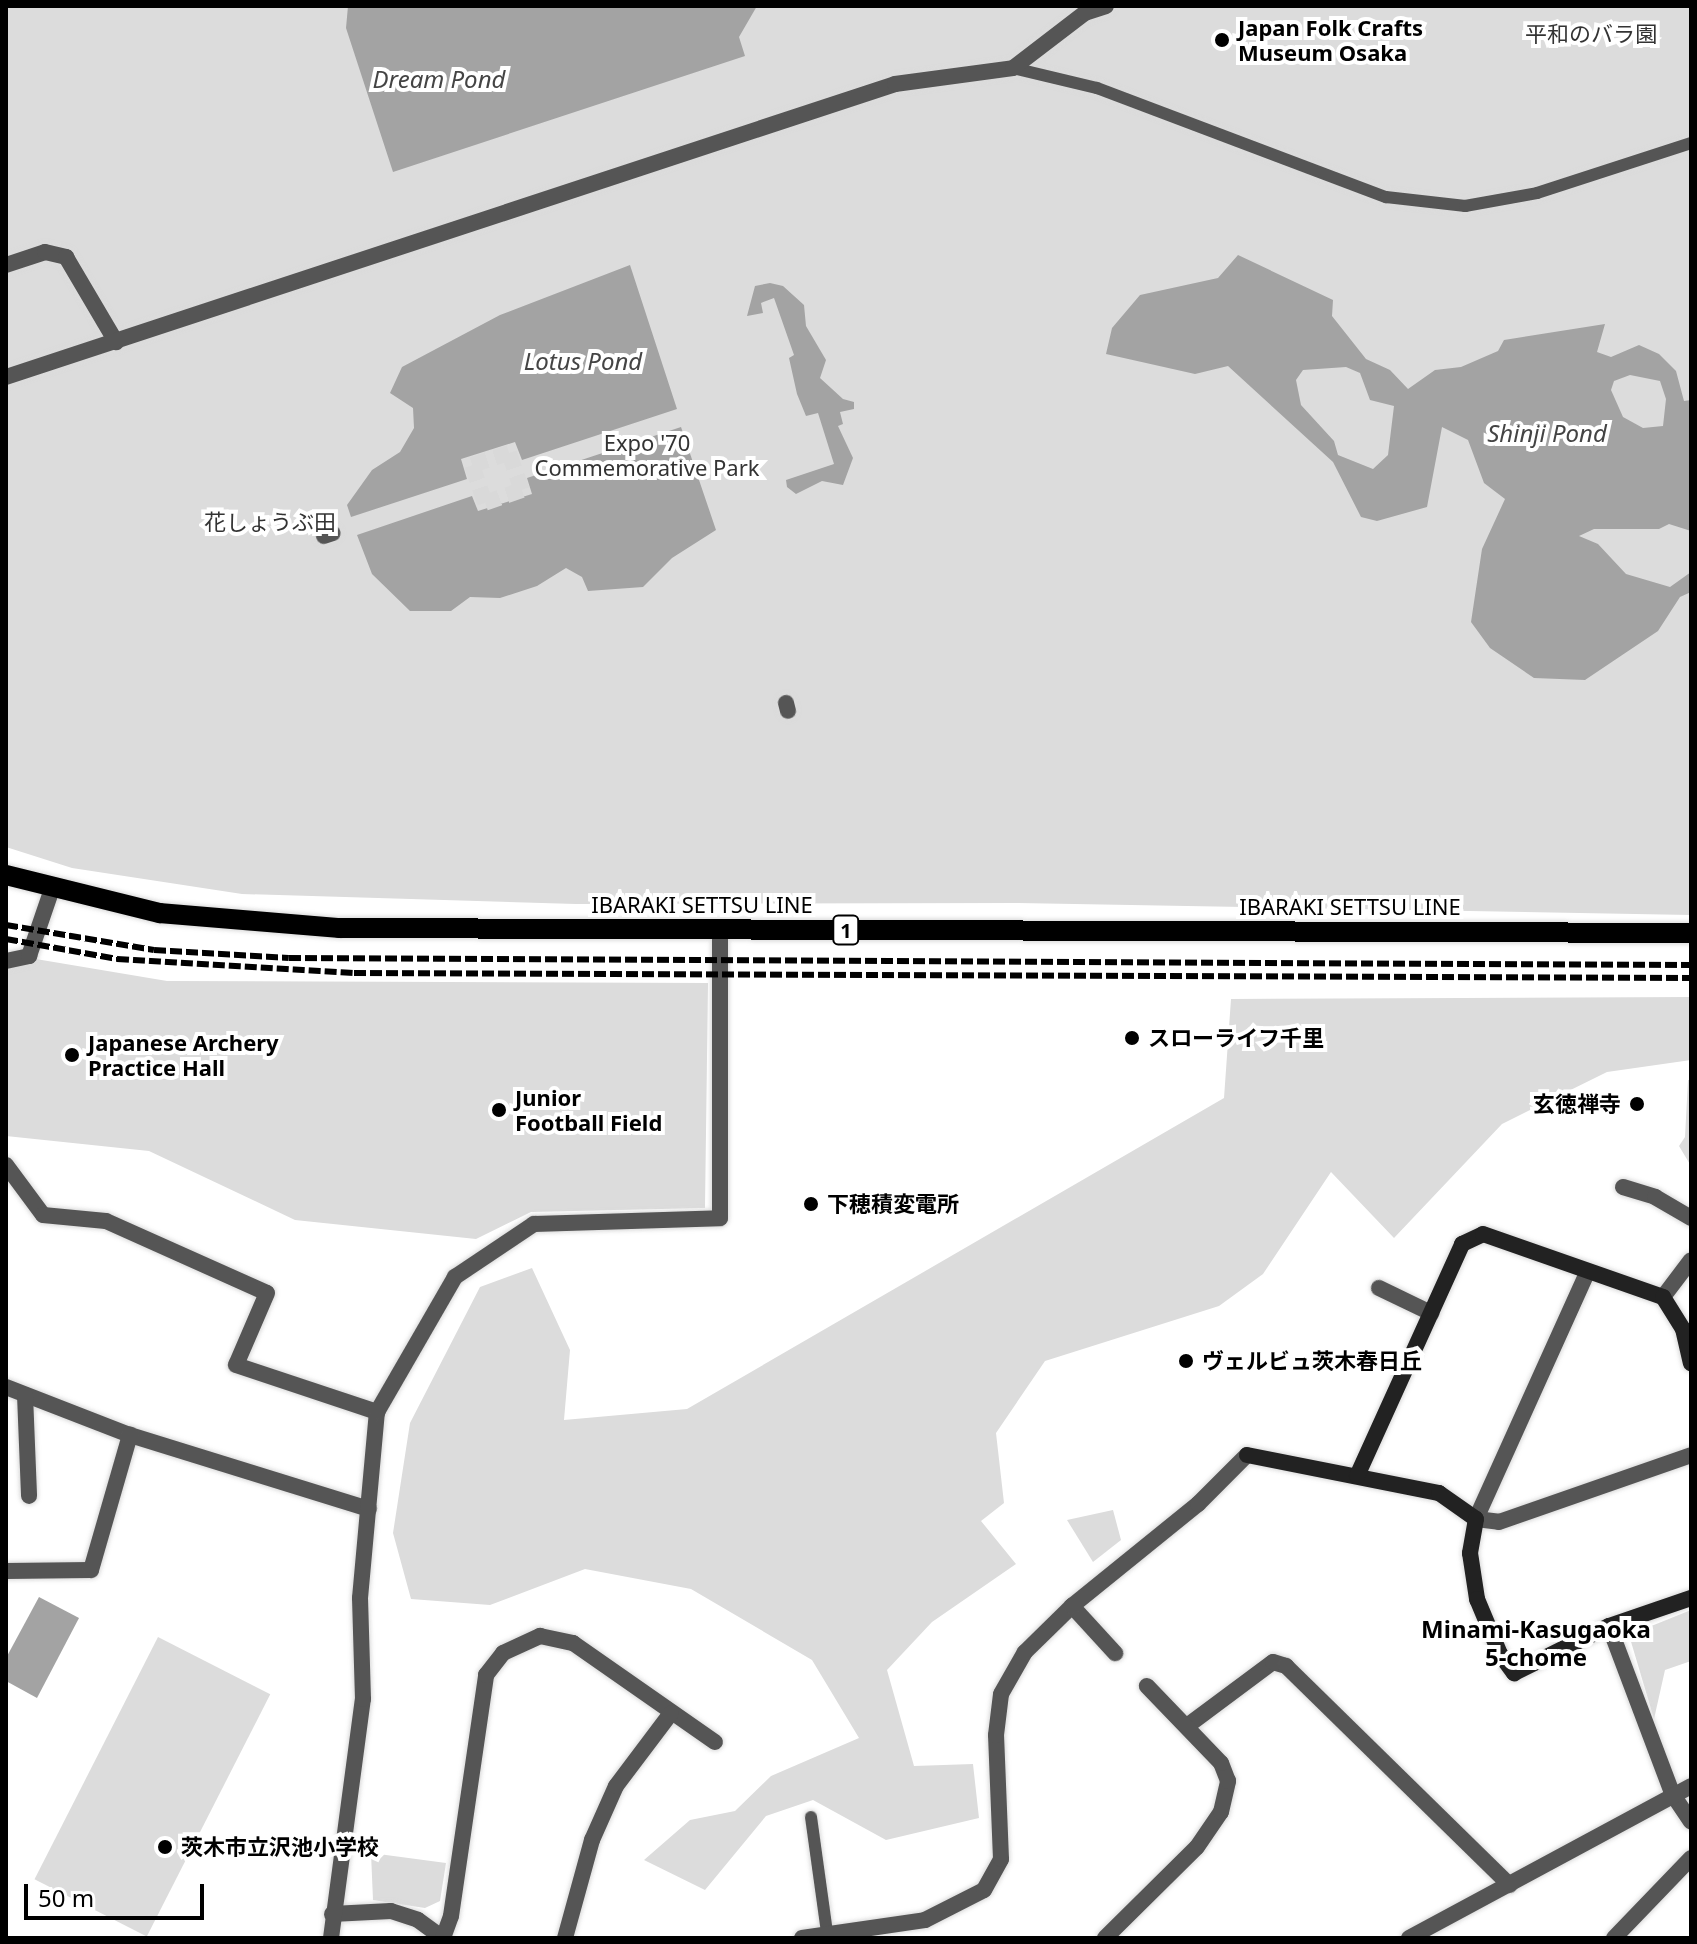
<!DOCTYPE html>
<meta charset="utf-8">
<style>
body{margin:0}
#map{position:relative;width:1697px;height:1944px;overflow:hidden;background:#fff;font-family:"Noto Sans","Noto Sans JP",sans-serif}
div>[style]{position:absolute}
.green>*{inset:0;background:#dcdcdc;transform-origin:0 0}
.water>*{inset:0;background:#a3a3a3}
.street-tunnel>*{height:16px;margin-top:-8px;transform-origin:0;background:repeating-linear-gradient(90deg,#d9d9d9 0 16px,transparent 0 24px)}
.roads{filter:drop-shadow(0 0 2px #dbdbdb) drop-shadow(0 0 2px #dbdbdb)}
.lane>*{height:12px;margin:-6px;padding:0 6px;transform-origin:6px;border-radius:6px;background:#555}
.street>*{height:16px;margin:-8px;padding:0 8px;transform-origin:8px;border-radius:8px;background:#555}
.secondary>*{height:16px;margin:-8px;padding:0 8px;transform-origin:8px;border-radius:8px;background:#222}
.primary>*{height:20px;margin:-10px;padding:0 10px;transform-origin:10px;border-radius:10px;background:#000}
.rail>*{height:6px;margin-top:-3px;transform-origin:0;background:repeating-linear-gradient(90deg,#000 0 12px,transparent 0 16px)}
.dots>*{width:22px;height:22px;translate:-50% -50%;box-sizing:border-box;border:4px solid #fff;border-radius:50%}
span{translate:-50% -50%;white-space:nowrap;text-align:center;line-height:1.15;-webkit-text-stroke:8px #fff;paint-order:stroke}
.shield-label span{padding:2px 6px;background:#fff;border:2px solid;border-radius:6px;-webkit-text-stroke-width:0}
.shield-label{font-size:20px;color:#000;font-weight:700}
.poi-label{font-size:22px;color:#000;font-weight:700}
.left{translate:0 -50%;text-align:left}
.right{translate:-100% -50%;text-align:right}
.park-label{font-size:22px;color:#333}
.street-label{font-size:22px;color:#000}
.water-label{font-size:24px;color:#444;font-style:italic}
.neighbourhood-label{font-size:24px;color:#000;font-weight:700}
.frame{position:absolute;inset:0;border:8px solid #000;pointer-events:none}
.scale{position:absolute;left:24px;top:1884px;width:180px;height:36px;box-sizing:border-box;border:4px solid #000;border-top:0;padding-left:10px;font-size:24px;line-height:28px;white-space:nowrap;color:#000;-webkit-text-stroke:6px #fff;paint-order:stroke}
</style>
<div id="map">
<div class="green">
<i style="clip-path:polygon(6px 6px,1691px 6px,1691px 915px,1018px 903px,576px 904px,242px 894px,72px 868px,6px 847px)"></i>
<i style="clip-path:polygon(6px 954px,167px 981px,708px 983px,705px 1208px,531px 1212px,476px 1239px,295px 1220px,149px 1151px,6px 1136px)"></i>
<i style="clip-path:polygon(1691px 997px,1691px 1060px,1607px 1072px,1502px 1124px,1394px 1238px,1331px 1172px,1263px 1274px,1219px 1306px,1045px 1361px,996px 1433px,1004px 1503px,981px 1521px,1016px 1564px,932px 1622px,887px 1670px,914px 1766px,973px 1764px,979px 1818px,886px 1840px,813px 1800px,766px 1816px,705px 1890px,644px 1860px,690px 1820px,735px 1811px,771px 1776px,859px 1738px,812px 1660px,691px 1589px,585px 1569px,490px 1605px,411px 1599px,393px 1533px,410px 1423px,480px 1287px,532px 1268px,570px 1350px,564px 1420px,687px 1409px,1224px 1098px,1231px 999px)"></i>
<i style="clip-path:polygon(1688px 1080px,1691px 1080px,1691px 1166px,1679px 1146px,1685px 1137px)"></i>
<i style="clip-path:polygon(1113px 1510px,1121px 1540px,1093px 1562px,1067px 1520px)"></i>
<i style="clip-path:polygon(1691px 1610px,1691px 1661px,1665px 1670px,1654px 1719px,1629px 1635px)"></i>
<i style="left:158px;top:1637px;width:126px;height:272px;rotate:27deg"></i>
<i style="clip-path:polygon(371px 1853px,446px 1863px,440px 1901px,425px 1908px,373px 1900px)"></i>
</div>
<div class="water">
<i style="clip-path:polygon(348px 6px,757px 6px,739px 37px,745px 56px,393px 172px,346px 28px)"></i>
<i style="clip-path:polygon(evenodd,1238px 255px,1333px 300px,1332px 316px,1366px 359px,1390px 370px,1408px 389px,1435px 370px,1461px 367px,1498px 351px,1504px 340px,1605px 324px,1597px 352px,1611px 357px,1639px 345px,1659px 354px,1676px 371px,1684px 401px,1691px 400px,1691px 531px,1669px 524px,1659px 529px,1594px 529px,1579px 536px,1598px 544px,1626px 574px,1670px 587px,1691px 572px,1691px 592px,1680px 597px,1658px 631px,1585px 680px,1534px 678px,1490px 648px,1471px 622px,1482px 549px,1505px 499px,1484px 483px,1468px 440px,1442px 427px,1427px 507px,1377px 521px,1361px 517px,1333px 462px,1228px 366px,1195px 374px,1106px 354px,1112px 328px,1140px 295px,1218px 278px,1238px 255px,1346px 367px,1360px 373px,1370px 400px,1394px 406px,1388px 455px,1373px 469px,1338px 455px,1334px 441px,1301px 405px,1296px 380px,1303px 370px,1346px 367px,1238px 255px,1630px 375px,1660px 381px,1666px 399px,1663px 426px,1643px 428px,1623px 417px,1611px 390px,1614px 381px,1630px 375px)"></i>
<i style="clip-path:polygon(630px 265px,677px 409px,522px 460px,515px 442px,461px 459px,467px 479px,351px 517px,347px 505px,372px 470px,400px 452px,414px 428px,413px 408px,390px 393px,402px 367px,500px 315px)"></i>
<i style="clip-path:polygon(770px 283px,783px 286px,804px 305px,806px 326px,826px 360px,820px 378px,843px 399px,854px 402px,854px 409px,840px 412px,843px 424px,838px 426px,853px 458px,843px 485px,822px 481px,796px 494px,787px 487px,786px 480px,834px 464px,818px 413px,806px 416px,797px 394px,789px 358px,794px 355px,774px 298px,761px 303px,763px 313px,747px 316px,755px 286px)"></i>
<i style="clip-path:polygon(681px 427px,716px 530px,672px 558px,643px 587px,588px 591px,582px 577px,566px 568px,537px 586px,500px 598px,470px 597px,451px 611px,410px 611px,372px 574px,357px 535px,472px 496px,478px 511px,532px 494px,527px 478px)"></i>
<i style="clip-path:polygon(39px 1597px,79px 1618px,37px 1698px,6px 1681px,6px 1658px)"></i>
</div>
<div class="street-tunnel">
<i style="left:509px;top:453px;width:39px;rotate:71deg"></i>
<i style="left:522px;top:490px;width:39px;rotate:161deg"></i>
<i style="left:485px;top:503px;width:40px;rotate:-108.9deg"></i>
<i style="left:472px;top:465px;width:39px;rotate:-18deg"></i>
</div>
<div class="roads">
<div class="lane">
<i style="left:1013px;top:68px;width:86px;rotate:13.4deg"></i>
<i style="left:1097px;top:88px;width:309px;rotate:20.7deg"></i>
<i style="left:1386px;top:197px;width:80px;rotate:6.5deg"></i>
<i style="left:1465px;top:206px;width:73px;rotate:-10.2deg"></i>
<i style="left:1537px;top:193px;width:162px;rotate:-18deg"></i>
<i style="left:811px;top:1817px;width:116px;rotate:82.1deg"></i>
</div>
<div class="street">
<i style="left:6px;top:265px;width:41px;rotate:-18.4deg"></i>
<i style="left:45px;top:252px;width:22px;rotate:13deg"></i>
<i style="left:66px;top:257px;width:99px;rotate:59.5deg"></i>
<i style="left:6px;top:377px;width:936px;rotate:-18.24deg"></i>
<i style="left:895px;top:84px;width:119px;rotate:-7.7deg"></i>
<i style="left:1013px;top:68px;width:91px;rotate:-37.4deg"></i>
<i style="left:1085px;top:13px;width:22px;rotate:-18deg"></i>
<i style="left:324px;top:536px;width:9px;rotate:-18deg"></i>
<i style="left:786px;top:703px;width:8px;rotate:76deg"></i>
<i style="left:6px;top:961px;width:24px;rotate:-12deg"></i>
<i style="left:29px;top:956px;width:71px;rotate:-71.1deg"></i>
<i style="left:6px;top:1165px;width:62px;rotate:53.5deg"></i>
<i style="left:43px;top:1215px;width:63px;rotate:5.4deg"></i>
<i style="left:106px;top:1221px;width:176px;rotate:24.1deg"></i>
<i style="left:267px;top:1293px;width:78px;rotate:113.3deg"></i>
<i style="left:236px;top:1365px;width:149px;rotate:18.4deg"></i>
<i style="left:1623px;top:1187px;width:34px;rotate:17deg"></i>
<i style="left:1655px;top:1197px;width:42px;rotate:30.3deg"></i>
<i style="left:1587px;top:1273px;width:270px;rotate:114.3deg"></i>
<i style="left:1476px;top:1519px;width:23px;rotate:7deg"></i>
<i style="left:1499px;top:1522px;width:203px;rotate:-19.2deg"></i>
<i style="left:1379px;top:1288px;width:58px;rotate:25.7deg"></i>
<i style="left:1663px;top:1297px;width:46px;rotate:-52.9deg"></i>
<i style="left:6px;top:1387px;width:133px;rotate:21.2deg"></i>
<i style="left:130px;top:1435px;width:250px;rotate:17.2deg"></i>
<i style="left:25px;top:1395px;width:101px;rotate:87.7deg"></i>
<i style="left:6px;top:1571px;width:85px;rotate:-0.7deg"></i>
<i style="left:91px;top:1570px;width:141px;rotate:-73.9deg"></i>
<i style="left:1072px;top:1606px;width:64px;rotate:47.5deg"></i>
<i style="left:1609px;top:1626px;width:181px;rotate:69.3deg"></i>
<i style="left:1673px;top:1795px;width:32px;rotate:56deg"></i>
<i style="left:1187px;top:1726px;width:107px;rotate:-36.7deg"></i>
<i style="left:1273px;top:1662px;width:14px;rotate:17deg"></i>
<i style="left:1286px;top:1666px;width:313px;rotate:44.4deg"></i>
<i style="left:332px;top:1914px;width:59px;rotate:-2.9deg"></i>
<i style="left:391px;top:1911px;width:28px;rotate:18deg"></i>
<i style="left:418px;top:1920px;width:31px;rotate:36deg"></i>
<i style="left:443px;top:1938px;width:23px;rotate:-70deg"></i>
<i style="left:451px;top:1916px;width:244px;rotate:-81.7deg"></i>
<i style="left:486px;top:1675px;width:28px;rotate:-52deg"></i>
<i style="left:503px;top:1653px;width:41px;rotate:-24.7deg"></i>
<i style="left:540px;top:1636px;width:34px;rotate:12deg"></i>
<i style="left:573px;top:1643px;width:173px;rotate:34.9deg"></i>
<i style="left:331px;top:1938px;width:241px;rotate:-82.4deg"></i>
<i style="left:363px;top:1699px;width:101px;rotate:-91.7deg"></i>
<i style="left:360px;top:1598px;width:187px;rotate:-84.8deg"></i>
<i style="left:377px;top:1412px;width:156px;rotate:-60deg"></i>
<i style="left:455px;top:1277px;width:95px;rotate:-33.9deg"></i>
<i style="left:534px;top:1224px;width:186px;rotate:-1.8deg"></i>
<i style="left:720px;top:1218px;width:289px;rotate:-90deg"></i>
<i style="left:565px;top:1938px;width:102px;rotate:-74.6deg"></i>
<i style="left:592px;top:1840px;width:59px;rotate:-66deg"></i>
<i style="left:616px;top:1786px;width:91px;rotate:-53deg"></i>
<i style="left:802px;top:1938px;width:124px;rotate:-8.3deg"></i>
<i style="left:925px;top:1920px;width:66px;rotate:-27deg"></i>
<i style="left:984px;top:1890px;width:35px;rotate:-61deg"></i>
<i style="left:1001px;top:1859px;width:124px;rotate:-92.3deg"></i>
<i style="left:996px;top:1735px;width:41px;rotate:-83deg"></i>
<i style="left:1001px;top:1694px;width:48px;rotate:-60.3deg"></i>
<i style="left:1025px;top:1652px;width:66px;rotate:-44.4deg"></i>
<i style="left:1072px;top:1606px;width:162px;rotate:-39deg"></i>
<i style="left:1198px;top:1504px;width:69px;rotate:-45deg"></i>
<i style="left:1105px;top:1938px;width:129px;rotate:-44.7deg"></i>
<i style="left:1197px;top:1847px;width:42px;rotate:-55.6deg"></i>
<i style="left:1221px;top:1812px;width:32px;rotate:-77deg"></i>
<i style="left:1228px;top:1781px;width:19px;rotate:-111deg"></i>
<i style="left:1221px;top:1763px;width:107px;rotate:-133.9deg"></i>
<i style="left:1409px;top:1938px;width:320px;rotate:-28.3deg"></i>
<i style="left:1614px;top:1938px;width:111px;rotate:-46.1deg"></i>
</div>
<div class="secondary">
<i style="left:1247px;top:1455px;width:196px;rotate:11.2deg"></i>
<i style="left:1439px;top:1493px;width:45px;rotate:35.1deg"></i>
<i style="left:1476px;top:1519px;width:35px;rotate:100deg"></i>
<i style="left:1470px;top:1553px;width:47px;rotate:81.3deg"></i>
<i style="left:1477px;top:1599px;width:60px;rotate:67.3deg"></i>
<i style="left:1500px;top:1654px;width:24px;rotate:54deg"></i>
<i style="left:1514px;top:1673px;width:106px;rotate:-26.3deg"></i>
<i style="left:1609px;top:1626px;width:87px;rotate:-18.9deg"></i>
<i style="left:1357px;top:1476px;width:255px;rotate:-65.6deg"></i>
<i style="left:1462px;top:1244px;width:23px;rotate:-25deg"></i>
<i style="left:1483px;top:1234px;width:191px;rotate:19.3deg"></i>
<i style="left:1663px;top:1297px;width:38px;rotate:58deg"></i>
<i style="left:1683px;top:1329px;width:35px;rotate:77deg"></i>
</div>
<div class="primary">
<i style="left:6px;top:875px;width:159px;rotate:13.9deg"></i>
<i style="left:160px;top:913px;width:180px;rotate:4.8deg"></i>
<i style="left:339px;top:928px;width:1352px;rotate:0.21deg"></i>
</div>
</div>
<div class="rail">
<i style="left:6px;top:925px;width:150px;rotate:9.6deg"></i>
<i style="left:154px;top:950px;width:135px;rotate:3.4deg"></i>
<i style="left:289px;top:958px;width:1402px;rotate:0.29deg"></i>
<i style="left:6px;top:939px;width:113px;rotate:10.2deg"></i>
<i style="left:117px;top:959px;width:237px;rotate:3.4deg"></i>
<i style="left:354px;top:973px;width:1337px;rotate:0.21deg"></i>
</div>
<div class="dots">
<i style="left:1222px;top:40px;background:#000"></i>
<i style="left:1132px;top:1038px;background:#000"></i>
<i style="left:72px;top:1055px;background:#000"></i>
<i style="left:1637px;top:1104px;background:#000"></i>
<i style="left:499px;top:1110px;background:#000"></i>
<i style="left:811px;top:1204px;background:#000"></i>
<i style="left:1186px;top:1361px;background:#000"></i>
<i style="left:165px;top:1847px;background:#000"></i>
</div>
<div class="shield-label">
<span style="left:846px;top:930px">1</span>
</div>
<div class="poi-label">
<span class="left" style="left:1238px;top:40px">Japan Folk Crafts<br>Museum Osaka</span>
<span class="left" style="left:1148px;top:1038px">スローライフ千里</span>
<span class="left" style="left:88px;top:1055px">Japanese Archery<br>Practice Hall</span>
<span class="left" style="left:515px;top:1110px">Junior<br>Football Field</span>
<span class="right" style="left:1621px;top:1104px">玄徳禅寺</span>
<span class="left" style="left:827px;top:1204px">下穂積変電所</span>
<span class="left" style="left:1202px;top:1361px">ヴェルビュ茨木春日丘</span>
<span class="left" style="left:181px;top:1847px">茨木市立沢池小学校</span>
</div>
<div class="park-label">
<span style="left:1591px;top:34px">平和のバラ園</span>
<span style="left:647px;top:455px">Expo '70<br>Commemorative Park</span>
<span style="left:270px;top:522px">花しょうぶ田</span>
</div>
<div class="street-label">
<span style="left:702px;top:905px">IBARAKI SETTSU LINE</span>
<span style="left:1350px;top:907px">IBARAKI SETTSU LINE</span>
</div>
<div class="water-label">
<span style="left:439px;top:79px">Dream Pond</span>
<span style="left:583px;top:361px">Lotus Pond</span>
<span style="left:1547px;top:433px">Shinji Pond</span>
</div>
<div class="neighbourhood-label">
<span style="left:1536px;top:1643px">Minami-Kasugaoka<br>5-chome</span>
</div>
<div class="frame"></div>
<div class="scale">50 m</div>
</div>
